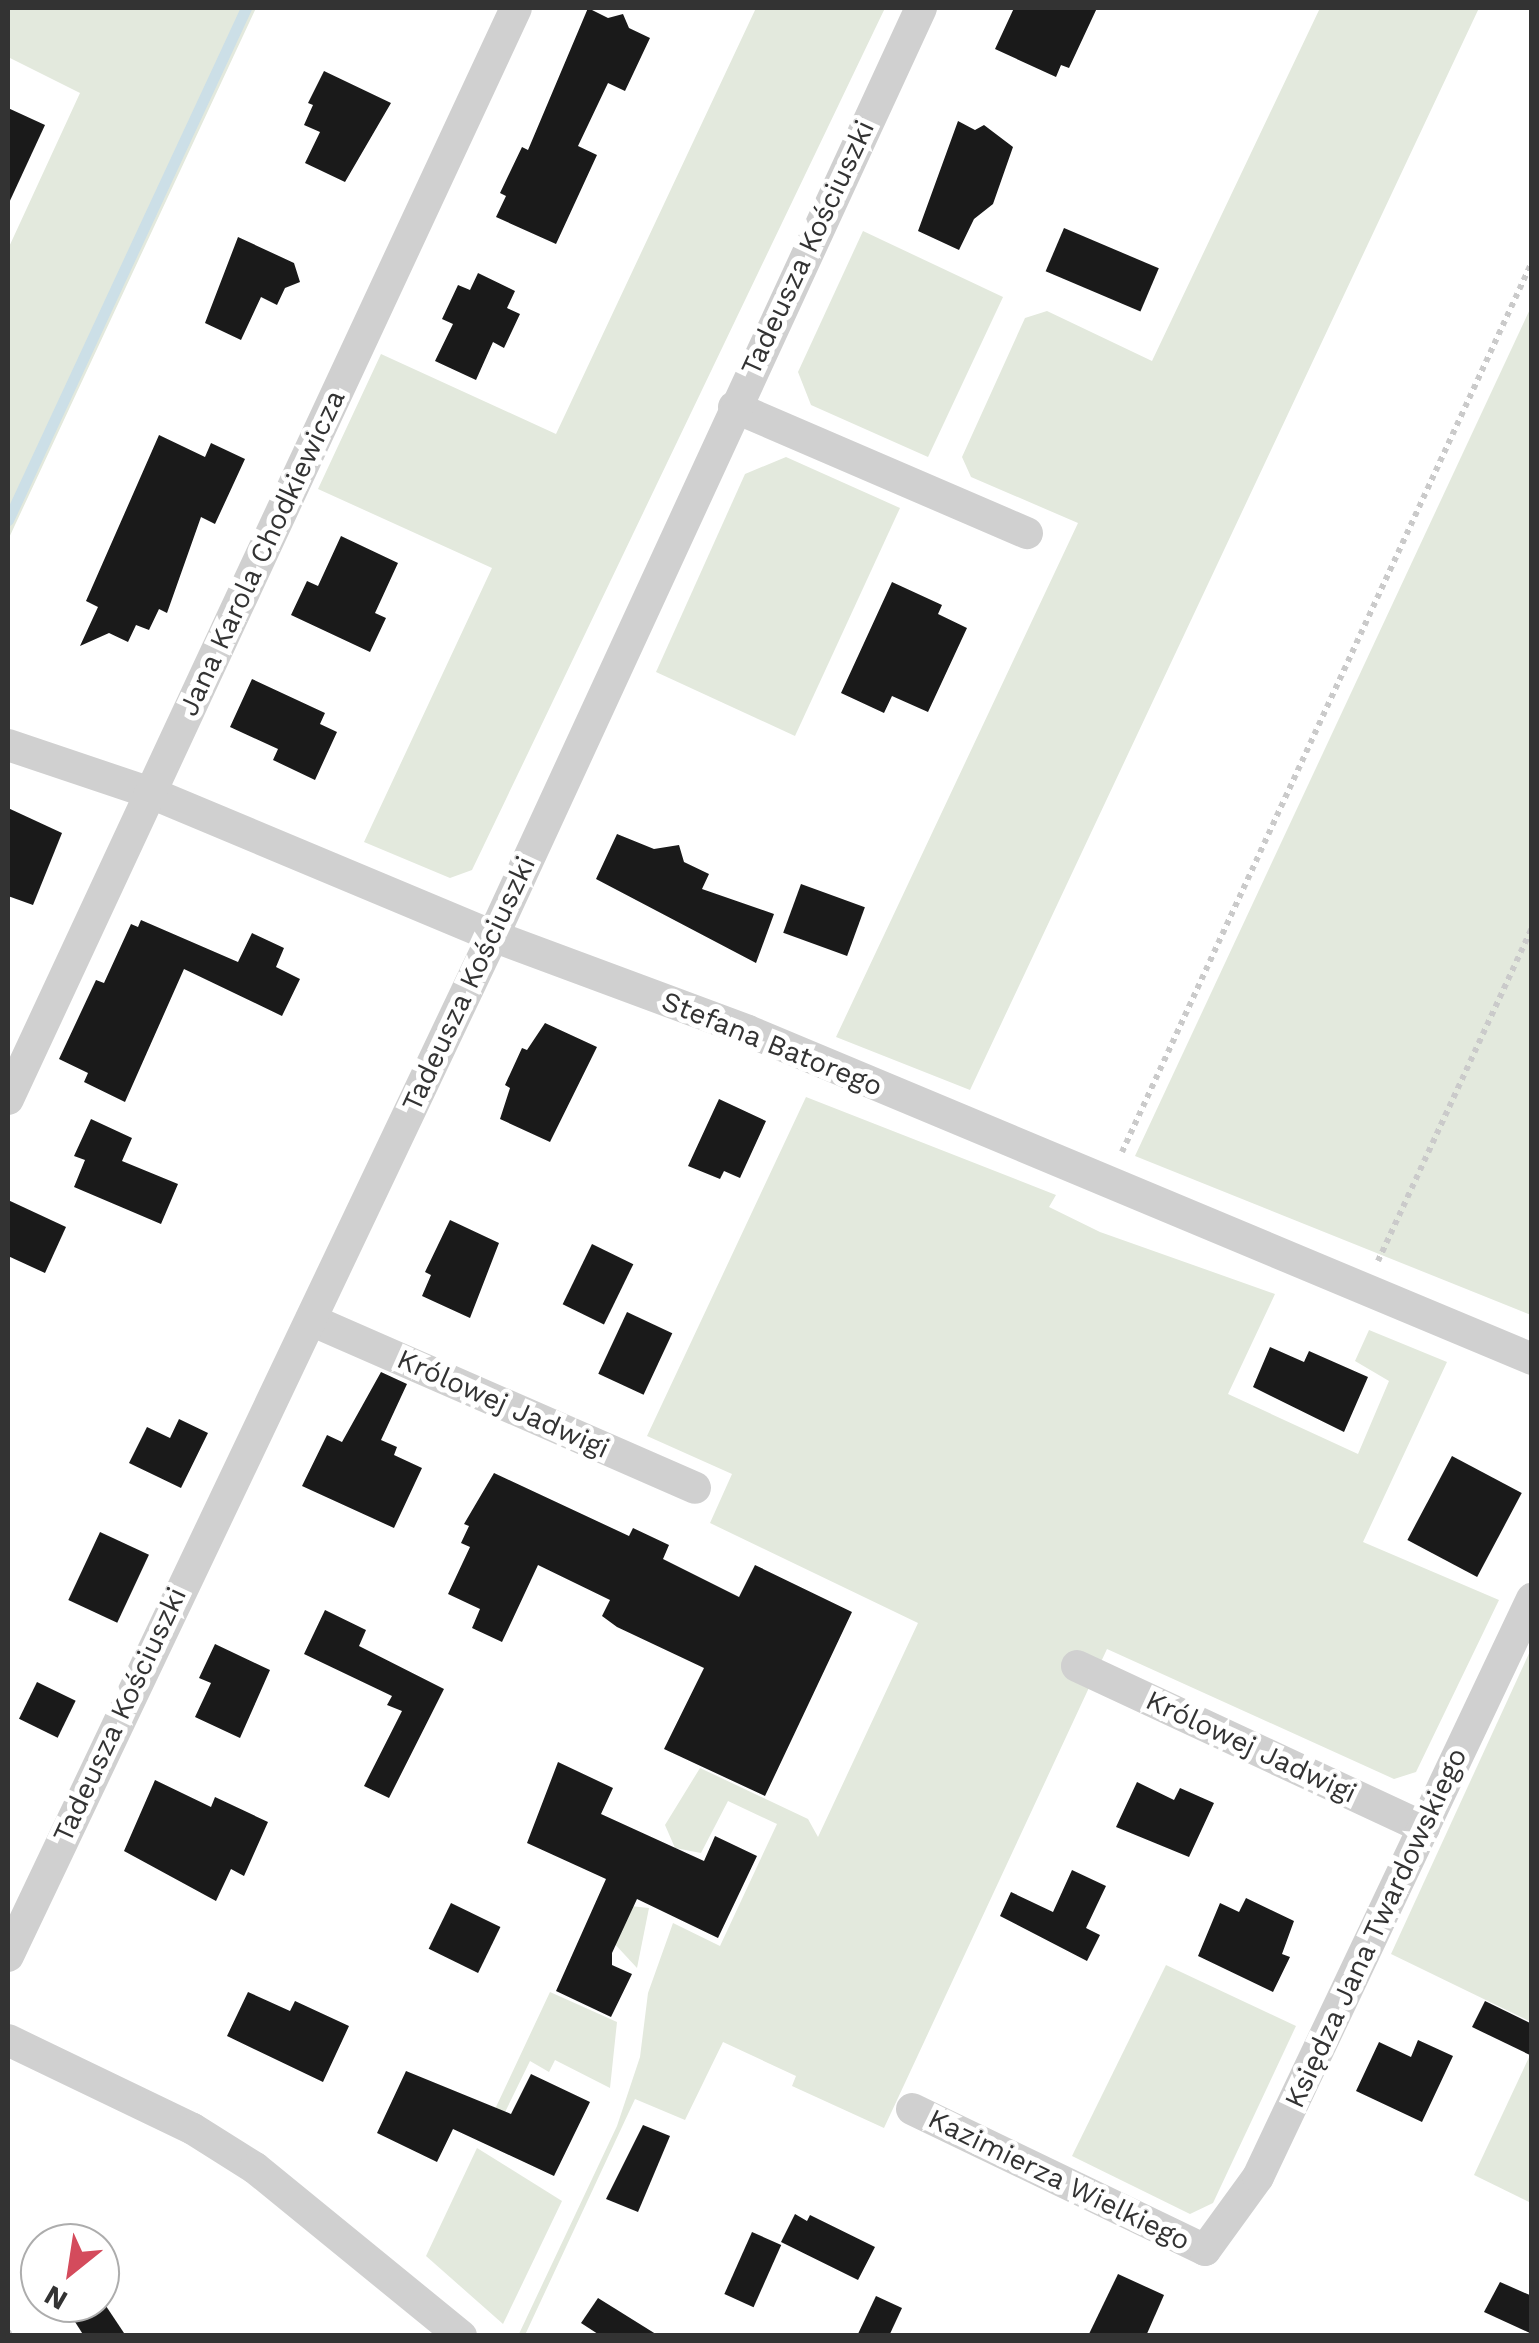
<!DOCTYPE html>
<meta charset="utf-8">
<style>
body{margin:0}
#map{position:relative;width:1539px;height:2343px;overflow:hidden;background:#fff;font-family:"Work Sans",sans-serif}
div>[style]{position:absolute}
.green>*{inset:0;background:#e3e9dd}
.stream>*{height:11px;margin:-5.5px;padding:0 5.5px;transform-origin:5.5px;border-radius:5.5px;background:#ccdfe7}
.building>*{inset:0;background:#1a1a1a;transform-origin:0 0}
.path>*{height:6px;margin-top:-3px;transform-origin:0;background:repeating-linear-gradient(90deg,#cacaca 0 5px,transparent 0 10px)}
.minor>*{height:32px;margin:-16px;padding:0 16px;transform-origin:16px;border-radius:16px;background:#d0d0d0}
span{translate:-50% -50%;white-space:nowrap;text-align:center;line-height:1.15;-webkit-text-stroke:10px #fff;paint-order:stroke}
.street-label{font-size:28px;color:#333}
.frame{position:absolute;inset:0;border:10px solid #333;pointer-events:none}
.north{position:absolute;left:20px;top:2223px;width:100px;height:100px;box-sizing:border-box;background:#fff;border:2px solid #adadad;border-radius:50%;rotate:210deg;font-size:28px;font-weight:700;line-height:40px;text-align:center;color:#333}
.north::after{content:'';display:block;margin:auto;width:35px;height:45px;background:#d44b5c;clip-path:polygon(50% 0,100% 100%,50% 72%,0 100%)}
</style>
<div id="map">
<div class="green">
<i style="clip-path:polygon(8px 8px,256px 8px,8px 540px,8px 249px,80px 93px,8px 57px)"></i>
<i style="clip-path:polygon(756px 8px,885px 8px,472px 870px,450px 878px,364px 842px,492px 568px,318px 489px,381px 354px,556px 434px)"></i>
<i style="clip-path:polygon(1320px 8px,1479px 8px,970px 1090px,836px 1037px,1078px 523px,971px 477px,962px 457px,1025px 318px,1047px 311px,1152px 361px)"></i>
<i style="clip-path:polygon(863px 231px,1003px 297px,928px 457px,811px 405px,798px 372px)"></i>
<i style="clip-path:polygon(1531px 307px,1531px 1315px,1135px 1156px)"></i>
<i style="clip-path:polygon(786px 457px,900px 508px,795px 736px,656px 672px,745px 474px)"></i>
<i style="clip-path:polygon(806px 1097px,1056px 1195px,1049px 1207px,1100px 1232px,1275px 1294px,1228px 1394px,1358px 1454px,1389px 1381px,1355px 1361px,1369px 1330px,1447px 1362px,1363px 1542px,1499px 1600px,1416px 1772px,1394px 1779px,1107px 1649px,884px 2128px,792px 2086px,796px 2076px,723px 2042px,685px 2120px,635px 2099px,525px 2335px,518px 2336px,617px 2126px,640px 2057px,648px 1993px,673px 1923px,720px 1946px,777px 1824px,728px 1801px,701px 1853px,675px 1848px,665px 1825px,700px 1768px,808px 1819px,818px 1837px,918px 1623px,710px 1523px,732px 1474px,647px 1436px)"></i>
<i style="clip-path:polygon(1531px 1649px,1531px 2022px,1391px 1954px)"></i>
<i style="clip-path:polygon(630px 1906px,649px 1908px,637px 1968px,612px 1941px)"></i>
<i style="clip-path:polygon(1166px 1965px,1296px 2026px,1213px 2203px,1190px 2214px,1072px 2156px)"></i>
<i style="clip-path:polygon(550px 1992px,617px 2022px,610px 2088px,555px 2060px,549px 2072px,530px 2061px,489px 2145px,480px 2141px)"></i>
<i style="clip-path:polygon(1531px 2053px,1531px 2203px,1474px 2175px)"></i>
<i style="clip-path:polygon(477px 2148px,562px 2201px,503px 2324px,426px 2256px)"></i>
</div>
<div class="stream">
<i style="left:8px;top:520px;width:565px;rotate:-65.07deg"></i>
</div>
<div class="building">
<i style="clip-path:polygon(588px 8px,608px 18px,623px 14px,629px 28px,650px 38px,625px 91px,608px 83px,578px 146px,597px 155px,556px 244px,496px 217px,506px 196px,500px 193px,522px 147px,528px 150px)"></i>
<i style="clip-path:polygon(1014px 8px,1097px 8px,1069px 68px,1061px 65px,1056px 77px,995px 49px)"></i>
<i style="clip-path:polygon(324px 71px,391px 103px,345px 182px,305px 163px,320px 132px,304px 125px,313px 105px,308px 103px)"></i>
<i style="clip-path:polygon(8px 108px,45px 125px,8px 205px)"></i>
<i style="clip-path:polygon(958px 121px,975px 130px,984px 125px,1013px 147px,993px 204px,974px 219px,959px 250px,918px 231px)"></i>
<i style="left:1064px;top:228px;width:103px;height:47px;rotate:23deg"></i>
<i style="clip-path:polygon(238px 237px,294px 263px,300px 282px,285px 288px,277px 305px,261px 297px,241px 340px,205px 323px)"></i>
<i style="clip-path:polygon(478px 273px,515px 291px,507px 308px,520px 314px,504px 348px,493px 342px,476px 380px,435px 361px,453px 324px,442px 319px,458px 285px,470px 290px)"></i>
<i style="clip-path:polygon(159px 435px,205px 457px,211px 443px,245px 459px,215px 524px,201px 517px,167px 613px,159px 609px,149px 630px,136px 625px,128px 642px,109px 633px,80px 646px,98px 607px,86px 601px)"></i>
<i style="clip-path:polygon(341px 536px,398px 563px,375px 613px,386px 618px,370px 652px,291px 615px,307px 581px,318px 586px)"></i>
<i style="clip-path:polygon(892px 582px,942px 605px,938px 614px,967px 628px,928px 712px,892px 696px,884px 713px,841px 693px)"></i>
<i style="clip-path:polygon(252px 679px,325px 713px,320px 724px,337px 732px,315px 780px,273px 760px,278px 749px,230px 727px)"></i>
<i style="clip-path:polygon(8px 808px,62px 833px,33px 905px,8px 896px)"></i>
<i style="clip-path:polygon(617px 834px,654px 849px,679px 845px,684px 862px,709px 874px,702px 889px,774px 914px,756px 963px,596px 879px)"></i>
<i style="left:801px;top:884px;width:68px;height:52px;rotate:20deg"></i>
<i style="clip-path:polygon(141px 920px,238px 962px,252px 933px,284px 948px,276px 967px,300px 979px,282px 1016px,184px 969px,125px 1102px,84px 1082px,88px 1073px,59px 1059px,96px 980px,104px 983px,131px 924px,138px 927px)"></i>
<i style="clip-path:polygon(545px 1023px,597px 1047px,550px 1142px,500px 1119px,510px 1088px,505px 1085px,522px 1048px,527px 1050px)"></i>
<i style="clip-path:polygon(719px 1099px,766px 1121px,740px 1178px,724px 1171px,720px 1179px,688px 1166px)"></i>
<i style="clip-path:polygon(91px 1119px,132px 1138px,122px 1161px,178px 1184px,161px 1224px,74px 1187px,85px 1160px,74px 1156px)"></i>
<i style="clip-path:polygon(8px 1200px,66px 1227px,45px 1273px,8px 1256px)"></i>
<i style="clip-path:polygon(450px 1220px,499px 1243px,470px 1318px,422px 1296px,431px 1275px,425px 1272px)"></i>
<i style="left:592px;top:1244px;width:46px;height:67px;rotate:26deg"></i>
<i style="left:627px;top:1312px;width:50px;height:68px;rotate:25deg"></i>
<i style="clip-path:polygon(1270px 1347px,1304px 1362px,1309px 1351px,1368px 1377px,1344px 1432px,1253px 1387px)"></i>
<i style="clip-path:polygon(381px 1372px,407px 1384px,381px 1440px,397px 1447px,394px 1455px,422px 1468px,394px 1528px,302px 1486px,327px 1435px,342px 1442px)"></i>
<i style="clip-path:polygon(179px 1419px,208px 1433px,181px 1488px,129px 1463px,147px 1427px,170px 1438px)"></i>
<i style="left:1452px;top:1456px;width:79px;height:95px;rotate:28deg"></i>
<i style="clip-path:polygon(494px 1473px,629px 1536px,633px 1528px,669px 1545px,663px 1559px,739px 1597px,755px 1565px,852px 1612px,765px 1796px,664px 1749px,704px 1668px,617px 1627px,602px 1616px,610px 1600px,538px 1565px,502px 1642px,472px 1628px,480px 1609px,448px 1594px,470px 1547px,461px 1543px,469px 1526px,464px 1524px)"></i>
<i style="left:100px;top:1532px;width:54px;height:75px;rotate:25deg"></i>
<i style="clip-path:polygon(325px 1610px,366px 1630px,359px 1646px,444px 1689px,389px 1798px,364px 1786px,402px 1711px,387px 1705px,392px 1696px,304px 1654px)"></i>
<i style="clip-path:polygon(215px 1644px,270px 1670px,240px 1738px,195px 1717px,211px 1683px,199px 1678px)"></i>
<i style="left:37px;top:1682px;width:43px;height:41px;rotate:26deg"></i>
<i style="clip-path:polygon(558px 1762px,613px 1788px,601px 1814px,704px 1861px,715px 1836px,757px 1856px,718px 1938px,637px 1899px,612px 1953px,612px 1965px,632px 1974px,611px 2017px,556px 1991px,606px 1879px,527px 1843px)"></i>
<i style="clip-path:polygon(155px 1780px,211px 1807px,215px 1797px,268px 1822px,244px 1876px,231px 1869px,216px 1901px,124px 1851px)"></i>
<i style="clip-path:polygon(1137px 1782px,1174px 1800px,1180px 1788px,1214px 1803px,1189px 1857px,1116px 1827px)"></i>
<i style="clip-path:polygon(1072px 1870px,1106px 1886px,1086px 1928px,1100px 1935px,1087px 1961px,1000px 1916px,1011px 1892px,1053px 1912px)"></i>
<i style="clip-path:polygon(1246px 1898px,1294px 1921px,1282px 1954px,1290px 1957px,1273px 1992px,1198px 1956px,1220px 1903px,1239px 1912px)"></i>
<i style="left:451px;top:1903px;width:55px;height:51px;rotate:26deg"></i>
<i style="clip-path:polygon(248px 1992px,290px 2011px,295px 2001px,349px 2026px,323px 2082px,227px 2036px)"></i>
<i style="clip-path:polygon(1485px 2001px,1532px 2024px,1532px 2056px,1472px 2027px)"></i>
<i style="clip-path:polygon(1418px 2040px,1453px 2056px,1422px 2122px,1356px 2091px,1379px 2042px,1411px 2057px)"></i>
<i style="clip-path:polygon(406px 2071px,511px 2114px,531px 2074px,590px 2102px,554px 2176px,453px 2129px,437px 2162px,377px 2133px)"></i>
<i style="clip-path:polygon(643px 2125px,670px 2136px,638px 2212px,606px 2199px)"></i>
<i style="clip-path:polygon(795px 2214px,807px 2221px,810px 2215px,875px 2247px,858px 2280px,781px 2242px)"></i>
<i style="left:752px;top:2232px;width:32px;height:68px;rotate:24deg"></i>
<i style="clip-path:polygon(1118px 2274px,1164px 2295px,1146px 2336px,1088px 2336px)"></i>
<i style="clip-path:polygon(1500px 2282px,1532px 2296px,1532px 2334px,1484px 2312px)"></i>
<i style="clip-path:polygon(876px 2296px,902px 2308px,889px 2336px,857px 2336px)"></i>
<i style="clip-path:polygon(598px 2298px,659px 2336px,601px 2336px,581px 2323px)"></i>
<i style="clip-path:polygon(63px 2303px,104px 2303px,126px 2336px,84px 2336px)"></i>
</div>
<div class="path">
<i style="left:1122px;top:1152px;width:980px;rotate:-65.27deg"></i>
<i style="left:1378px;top:1261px;width:367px;rotate:-65.2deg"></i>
<i style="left:8px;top:2331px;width:5px;rotate:68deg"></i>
</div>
<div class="minor">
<i style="left:734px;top:407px;width:319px;rotate:23.3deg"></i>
<i style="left:8px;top:745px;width:151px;rotate:18.6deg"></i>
<i style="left:151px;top:793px;width:371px;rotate:22.7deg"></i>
<i style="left:493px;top:936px;width:272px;rotate:20.4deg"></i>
<i style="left:748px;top:1031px;width:850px;rotate:22.7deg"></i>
<i style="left:8px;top:1099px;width:1203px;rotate:-65.03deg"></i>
<i style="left:311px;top:1320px;width:419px;rotate:23.6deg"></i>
<i style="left:1077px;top:1666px;width:383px;rotate:25deg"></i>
<i style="left:8px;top:1956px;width:1129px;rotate:-64.57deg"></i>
<i style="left:493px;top:936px;width:1022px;rotate:-65.24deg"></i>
<i style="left:8px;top:2040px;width:205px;rotate:25.7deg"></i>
<i style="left:193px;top:2129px;width:73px;rotate:32.2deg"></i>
<i style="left:255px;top:2168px;width:266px;rotate:39.2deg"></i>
<i style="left:912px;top:2109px;width:325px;rotate:25.7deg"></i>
<i style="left:1205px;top:2250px;width:90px;rotate:-54deg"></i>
<i style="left:1258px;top:2177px;width:640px;rotate:-64.64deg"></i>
</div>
<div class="street-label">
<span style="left:808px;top:248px;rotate:-65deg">Tadeusza Kościuszki</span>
<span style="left:262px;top:553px;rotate:-65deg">Jana Karola Chodkiewicza</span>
<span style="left:469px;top:984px;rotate:-65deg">Tadeusza Kościuszki</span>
<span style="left:772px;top:1044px;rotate:22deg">Stefana Batorego</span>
<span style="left:503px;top:1404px;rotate:24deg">Królowej Jadwigi</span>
<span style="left:120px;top:1715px;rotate:-65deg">Tadeusza Kościuszki</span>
<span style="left:1251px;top:1747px;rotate:25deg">Królowej Jadwigi</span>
<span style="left:1376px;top:1928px;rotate:-65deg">Księdza Jana Twardowskiego</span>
<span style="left:1059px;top:2180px;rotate:26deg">Kazimierza Wielkiego</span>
</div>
<div class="frame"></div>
<div class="north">N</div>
</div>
